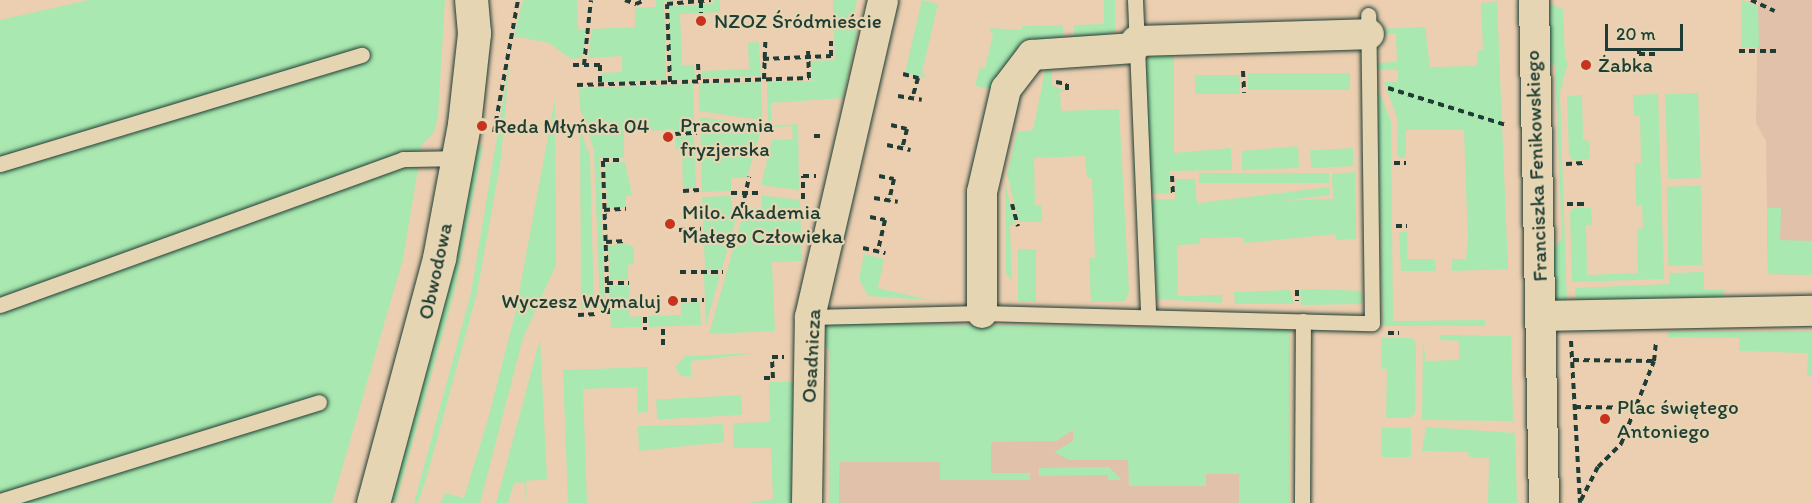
<!DOCTYPE html>
<meta charset="utf-8">
<style>
body{margin:0}
#map{position:relative;width:1812px;height:503px;overflow:hidden;background:#eccfb1;font-family:Itim,sans-serif}
div>[style]{position:absolute}
.built>*{inset:0;background:#e1c1a9}
.green>*{inset:0;background:#a9e8b0;transform-origin:0 0}
.path>*{height:4px;margin-top:-2px;transform-origin:0;background:repeating-linear-gradient(90deg,#1f3d34 0 6px,transparent 0 10.5px)}
.roads{filter:drop-shadow(0 0 2px #1f3d34) drop-shadow(0 0 2px #1f3d34)}
.service>*{height:15px;margin:-7.5px;padding:0 7.5px;transform-origin:7.5px;border-radius:7.5px;background:#e6d5b2}
.minor>*{height:30px;margin:-15px;padding:0 15px;transform-origin:15px;border-radius:15px;background:#e6d5b2}
.secondary>*{height:33px;margin:-16.5px;padding:0 16.5px;transform-origin:16.5px;border-radius:16.5px;background:#e6d5b2}
.dots>*{width:16px;height:16px;translate:-50% -50%;box-sizing:border-box;border:3px solid #e6d5b2;border-radius:50%}
span{translate:-50% -50%;white-space:nowrap;text-align:center;line-height:1.15;-webkit-text-stroke:4.5px #e6d5b2;paint-order:stroke}
.poi-label{font-size:21px;color:#1f3d34}
.left{translate:0 -50%;text-align:left}
.right{translate:-100% -50%;text-align:right}
.street-label{font-size:21px;color:#1f3d34}
.scale{position:absolute;left:1605px;top:24px;width:78px;height:27px;box-sizing:border-box;border:3px solid #1f3d34;border-top:0;padding-left:8px;font-size:18px;line-height:21px;white-space:nowrap;color:#1f3d34;-webkit-text-stroke:4px #e6d5b2;paint-order:stroke}
</style>
<div id="map">
<div class="built">
<i style="clip-path:polygon(1758px 0,1812px 0,1812px 275px,1768px 274px,1766px 141px,1756px 123px)"></i>
<i style="clip-path:polygon(945px 326px,1290px 329px,1289px 503px,839px 503px,840px 328px)"></i>
</div>
<div class="green">
<i style="clip-path:polygon(89px 0,445px 0,438px 116px,434px 132px,422px 145px,403px 259px,332px 503px,0 503px,0 20px)"></i>
<i style="clip-path:polygon(523px 0,577px 0,578px 30px,587px 30px,582px 58px,571px 59px,549px 43px,514px 36px)"></i>
<i style="clip-path:polygon(656px 0,679px 0,664px 1px,666px 80px,602px 82px,602px 73px,622px 72px,622px 56px,588px 58px,592px 29px,635px 27px,635px 8px,656px 7px)"></i>
<i style="clip-path:polygon(714px 0,720px 0,720px 12px,680px 14px,682px 65px,694px 65px,695px 79px,671px 80px,669px 6px,714px 4px)"></i>
<i style="clip-path:polygon(833px 0,857px 0,853px 20px,857px 33px,843px 98px,771px 103px,772px 126px,798px 124px,799px 190px,761px 185px,772px 140px,793px 139px,792px 126px,768px 128px,767px 82px,812px 81px,811px 61px,835px 60px)"></i>
<i style="clip-path:polygon(922px 0,938px 4px,922px 72px,927px 78px,905px 73px)"></i>
<i style="clip-path:polygon(1104px 0,1115px 0,1115px 31px,1107px 36px,1074px 37px,1074px 25px,1104px 24px)"></i>
<i style="clip-path:polygon(1741px 0,1758px 6px,1759px 47px,1741px 48px)"></i>
<i style="clip-path:polygon(1497px 2px,1508px 269px,1452px 271px,1452px 259px,1466px 259px,1468px 240px,1464px 130px,1406px 130px,1406px 158px,1398px 158px,1397px 117px,1384px 82px,1398px 82px,1398px 70px,1377px 69px,1377px 63px,1397px 62px,1396px 33px,1376px 34px,1376px 29px,1425px 27px,1430px 67px,1477px 66px,1477px 51px,1483px 50px,1481px 3px)"></i>
<i style="clip-path:polygon(1548px 3px,1563px 9px,1565px 59px,1568px 62px,1560px 93px,1567px 305px,1552px 297px,1548px 253px,1562px 239px,1555px 66px,1543px 59px)"></i>
<i style="clip-path:polygon(1063px 25px,1063px 44px,1000px 91px,975px 86px,980px 67px,985px 68px,993px 34px,989px 28px,1021px 30px,1022px 26px)"></i>
<i style="clip-path:polygon(759px 42px,761px 76px,702px 78px,702px 71px,749px 69px,748px 43px)"></i>
<i style="clip-path:polygon(1152px 54px,1174px 54px,1174px 153px,1231px 148px,1232px 170px,1169px 171px,1169px 193px,1149px 194px,1144px 64px)"></i>
<i style="clip-path:polygon(510px 59px,501px 159px,477px 293px,427px 476px,418px 503px,414px 503px,471px 293px)"></i>
<i style="clip-path:polygon(1052px 60px,1052px 85px,1065px 91px,1060px 92px,1061px 111px,1119px 109px,1129px 292px,1125px 301px,1091px 302px,1089px 258px,1095px 258px,1092px 178px,1087px 178px,1085px 156px,1034px 158px,1035px 205px,1041px 205px,1042px 222px,1019px 222px,1007px 174px,1017px 132px,1033px 130px,1046px 66px)"></i>
<i style="left:1350px;top:73px;width:17px;height:102px;rotate:90deg"></i>
<i style="left:1240px;top:75px;width:19px;height:45px;rotate:90deg"></i>
<i style="clip-path:polygon(761px 82px,762px 120px,699px 111px,699px 84px)"></i>
<i style="clip-path:polygon(693px 84px,694px 131px,624px 130px,624px 157px,600px 158px,605px 310px,600px 309px,594px 150px,580px 108px,579px 88px)"></i>
<i style="clip-path:polygon(1377px 87px,1391px 121px,1393px 321px,1485px 320px,1485px 326px,1383px 326px)"></i>
<i style="left:1698px;top:93px;width:85px;height:33px;rotate:88deg"></i>
<i style="clip-path:polygon(1658px 94px,1664px 279px,1572px 282px,1570px 212px,1575px 207px,1591px 208px,1592px 225px,1586px 225px,1587px 275px,1638px 273px,1637px 229px,1643px 228px,1642px 205px,1636px 205px,1635px 163px,1641px 163px,1640px 116px,1634px 115px,1633px 95px)"></i>
<i style="clip-path:polygon(1582px 95px,1583px 140px,1589px 141px,1590px 159px,1574px 161px,1569px 156px,1567px 96px)"></i>
<i style="clip-path:polygon(555px 99px,556px 265px,523px 338px,480px 503px,441px 503px,445px 493px,464px 498px,488px 419px,515px 314px)"></i>
<i style="clip-path:polygon(700px 117px,762px 126px,747px 178px,731px 178px,731px 191px,702px 192px)"></i>
<i style="clip-path:polygon(580px 128px,590px 157px,594px 309px,581px 310px)"></i>
<i style="clip-path:polygon(694px 136px,696px 188px,683px 188px,682px 149px,676px 149px,675px 137px)"></i>
<i style="clip-path:polygon(474px 145px,483px 146px,455px 289px,396px 502px,389px 500px,430px 360px)"></i>
<i style="clip-path:polygon(1298px 146px,1299px 168px,1242px 170px,1242px 151px)"></i>
<i style="left:1353px;top:148px;width:18px;height:43px;rotate:87deg"></i>
<i style="clip-path:polygon(625px 162px,632px 195px,626px 196px,626px 207px,607px 207px,605px 163px)"></i>
<i style="clip-path:polygon(1355px 172px,1356px 239px,1336px 240px,1336px 234px,1244px 243px,1244px 237px,1200px 238px,1200px 244px,1177px 245px,1178px 296px,1222px 295px,1222px 303px,1157px 299px,1149px 200px,1175px 199px,1175px 179px,1195px 179px,1197px 204px,1333px 199px,1332px 174px)"></i>
<i style="left:1329px;top:173px;width:10px;height:130px;rotate:90deg"></i>
<i style="clip-path:polygon(1005px 182px,1015px 223px,1010px 226px,1012px 282px,1006px 273px)"></i>
<i style="left:1701px;top:186px;width:79px;height:34px;rotate:89deg"></i>
<i style="left:1329px;top:187px;width:8px;height:129px;rotate:83deg"></i>
<i style="clip-path:polygon(761px 195px,800px 200px,802px 261px,772px 262px,775px 331px,709px 334px,745px 208px,762px 208px)"></i>
<i style="clip-path:polygon(731px 196px,732px 209px,739px 209px,722px 269px,705px 269px,702px 197px)"></i>
<i style="clip-path:polygon(1767px 208px,1781px 208px,1780px 240px,1812px 241px,1812px 275px,1768px 274px)"></i>
<i style="clip-path:polygon(1399px 232px,1407px 232px,1407px 259px,1435px 259px,1436px 271px,1401px 271px)"></i>
<i style="clip-path:polygon(627px 244px,634px 247px,634px 264px,628px 265px,628px 280px,610px 280px,608px 245px)"></i>
<i style="left:1018px;top:249px;width:18px;height:53px"></i>
<i style="clip-path:polygon(864px 254px,884px 259px,878px 288px,929px 300px,868px 296px,859px 279px)"></i>
<i style="clip-path:polygon(1704px 272px,1704px 290px,1725px 290px,1720px 301px,1576px 305px,1575px 288px,1669px 284px,1669px 273px)"></i>
<i style="clip-path:polygon(704px 274px,720px 275px,706px 325px)"></i>
<i style="clip-path:polygon(609px 286px,629px 286px,630px 317px,642px 316px,642px 327px,611px 328px)"></i>
<i style="clip-path:polygon(1312px 289px,1362px 291px,1362px 304px,1301px 305px,1300px 290px)"></i>
<i style="clip-path:polygon(1290px 290px,1294px 304px,1235px 304px,1234px 292px)"></i>
<i style="clip-path:polygon(700px 302px,701px 325px,649px 327px,648px 316px,681px 315px,681px 303px)"></i>
<i style="clip-path:polygon(832px 323px,1290px 329px,1289px 503px,1239px 503px,1239px 474px,1206px 474px,1206px 486px,1129px 486px,1128px 460px,1069px 460px,1054px 452px,1073px 441px,1073px 430px,1056px 441px,991px 442px,991px 473px,1030px 473px,1030px 480px,940px 480px,940px 462px,839px 462px,839px 503px,829px 503px,830px 352px,821px 340px,823px 328px)"></i>
<i style="clip-path:polygon(1669px 331px,1812px 331px,1812px 376px,1807px 376px,1808px 353px,1739px 351px,1739px 338px,1668px 337px)"></i>
<i style="clip-path:polygon(1440px 335px,1511px 336px,1513px 421px,1422px 420px,1423px 341px,1426px 361px,1459px 360px,1459px 341px,1440px 340px)"></i>
<i style="clip-path:polygon(1381px 338px,1412px 338px,1416px 343px,1415px 413px,1409px 418px,1386px 418px,1387px 369px,1381px 369px)"></i>
<i style="clip-path:polygon(540px 339px,547px 479px,526px 481px,527px 503px,524px 482px,514px 483px,508px 503px,496px 503px)"></i>
<i style="clip-path:polygon(758px 353px,691px 361px,691px 377px,681px 376px,675px 367px,685px 356px)"></i>
<i style="clip-path:polygon(647px 367px,648px 412px,638px 413px,637px 387px,583px 389px,587px 503px,568px 503px,563px 370px)"></i>
<i style="clip-path:polygon(769px 382px,793px 382px,792px 503px,747px 503px,773px 499px,771px 448px,734px 448px,733px 423px,770px 422px)"></i>
<i style="left:741px;top:395px;width:20px;height:85px;rotate:87deg"></i>
<i style="clip-path:polygon(723px 424px,724px 442px,639px 451px,638px 426px)"></i>
<i style="clip-path:polygon(1426px 427px,1515px 433px,1517px 503px,1488px 503px,1489px 458px,1469px 457px,1468px 452px,1422px 451px)"></i>
<i style="left:1381px;top:428px;width:30px;height:29px"></i>
<i style="clip-path:polygon(1109px 467px,1122px 480px,1108px 480px,1108px 475px,1039px 476px,1039px 468px)"></i>
</div>
<div class="path">
<i style="left:625px;top:0;width:12px;rotate:20deg"></i>
<i style="left:636px;top:4px;width:10px;rotate:-24deg"></i>
<i style="left:1751px;top:0;width:26px;rotate:25deg"></i>
<i style="left:701px;top:2px;width:11px;rotate:90deg"></i>
<i style="left:1639px;top:50px;width:4px;rotate:90deg"></i>
<i style="left:1639px;top:54px;width:21px"></i>
<i style="left:1739px;top:51px;width:37px"></i>
<i style="left:763px;top:59px;width:68px;rotate:-2.5deg"></i>
<i style="left:831px;top:56px;width:15px;rotate:-90deg"></i>
<i style="left:698px;top:64px;width:17px;rotate:87deg"></i>
<i style="left:573px;top:65px;width:27px"></i>
<i style="left:600px;top:65px;width:19px;rotate:90deg"></i>
<i style="left:584px;top:65px;width:65px;rotate:-83.9deg"></i>
<i style="left:1243px;top:71px;width:22px;rotate:87deg"></i>
<i style="left:903px;top:74px;width:16px;rotate:15deg"></i>
<i style="left:918px;top:78px;width:22px;rotate:106deg"></i>
<i style="left:764px;top:79px;width:37px;rotate:-88deg"></i>
<i style="left:670px;top:82px;width:78px;rotate:-92.2deg"></i>
<i style="left:667px;top:4px;width:44px;rotate:-5.2deg"></i>
<i style="left:1056px;top:82px;width:11px;rotate:10deg"></i>
<i style="left:1067px;top:84px;width:7px;rotate:90deg"></i>
<i style="left:577px;top:85px;width:232px;rotate:-1.7deg"></i>
<i style="left:809px;top:78px;width:31px;rotate:-92deg"></i>
<i style="left:1388px;top:88px;width:124px;rotate:17.4deg"></i>
<i style="left:898px;top:96px;width:24px;rotate:9deg"></i>
<i style="left:891px;top:125px;width:16px;rotate:14deg"></i>
<i style="left:907px;top:129px;width:21px;rotate:104deg"></i>
<i style="left:494px;top:132px;width:134px;rotate:-79.7deg"></i>
<i style="left:675px;top:134px;width:22px;rotate:-3deg"></i>
<i style="left:814px;top:136px;width:11px"></i>
<i style="left:887px;top:145px;width:24px;rotate:12deg"></i>
<i style="left:1394px;top:163px;width:12px"></i>
<i style="left:1566px;top:164px;width:18px;rotate:-3deg"></i>
<i style="left:879px;top:176px;width:15px;rotate:11deg"></i>
<i style="left:894px;top:179px;width:23px;rotate:103deg"></i>
<i style="left:1172px;top:176px;width:20px;rotate:87deg"></i>
<i style="left:683px;top:191px;width:16px;rotate:-4deg"></i>
<i style="left:731px;top:193px;width:30px"></i>
<i style="left:874px;top:198px;width:24px;rotate:9deg"></i>
<i style="left:803px;top:199px;width:23px;rotate:-90deg"></i>
<i style="left:803px;top:176px;width:13px"></i>
<i style="left:1012px;top:204px;width:23px;rotate:75deg"></i>
<i style="left:1567px;top:204px;width:18px"></i>
<i style="left:742px;top:208px;width:32px;rotate:-77deg"></i>
<i style="left:604px;top:210px;width:22px;rotate:-3deg"></i>
<i style="left:870px;top:217px;width:15px;rotate:11deg"></i>
<i style="left:885px;top:220px;width:32px;rotate:103deg"></i>
<i style="left:1396px;top:226px;width:11px"></i>
<i style="left:679px;top:230px;width:22px;rotate:-3deg"></i>
<i style="left:606px;top:242px;width:21px;rotate:-3deg"></i>
<i style="left:863px;top:248px;width:23px;rotate:13deg"></i>
<i style="left:680px;top:272px;width:43px"></i>
<i style="left:607px;top:283px;width:22px"></i>
<i style="left:1297px;top:290px;width:11px;rotate:90deg"></i>
<i style="left:681px;top:300px;width:23px"></i>
<i style="left:608px;top:314px;width:154px;rotate:-91.9deg"></i>
<i style="left:603px;top:160px;width:21px"></i>
<i style="left:578px;top:315px;width:19px;rotate:-3deg"></i>
<i style="left:645px;top:317px;width:13px;rotate:90deg"></i>
<i style="left:663px;top:329px;width:20px;rotate:90deg"></i>
<i style="left:1388px;top:333px;width:11px"></i>
<i style="left:1571px;top:341px;width:162px;rotate:86.8deg"></i>
<i style="left:1573px;top:360px;width:81px;rotate:0.7deg"></i>
<i style="left:764px;top:378px;width:9px"></i>
<i style="left:773px;top:378px;width:21px;rotate:-93deg"></i>
<i style="left:772px;top:357px;width:12px"></i>
<i style="left:1575px;top:407px;width:83px;rotate:0.7deg"></i>
<i style="left:1581px;top:500px;width:37px;rotate:-63deg"></i>
<i style="left:1598px;top:467px;width:33px;rotate:-45deg"></i>
<i style="left:1621px;top:444px;width:89px;rotate:-68.3deg"></i>
<i style="left:1654px;top:361px;width:19px;rotate:-84deg"></i>
</div>
<div class="roads">
<div class="service">
<i style="left:1135px;top:0;width:316px;rotate:87.6deg"></i>
<i style="left:0;top:164px;width:378px;rotate:-16.8deg"></i>
<i style="left:0;top:305px;width:429px;rotate:-19.9deg"></i>
<i style="left:403px;top:159px;width:55px;rotate:-1deg"></i>
<i style="left:810px;top:317px;width:172px;rotate:-1.3deg"></i>
<i style="left:982px;top:313px;width:390px;rotate:1.5deg"></i>
<i style="left:1372px;top:323px;width:308px;rotate:-90.7deg"></i>
<i style="left:0;top:501px;width:334px;rotate:-17.2deg"></i>
<i style="left:1302px;top:503px;width:182px;rotate:-89.7deg"></i>
</div>
<div class="minor">
<i style="left:1534px;top:0;width:503px;rotate:88.86deg"></i>
<i style="left:1136px;top:41px;width:233px;rotate:-1.7deg"></i>
<i style="left:982px;top:313px;width:121px;rotate:-90deg"></i>
<i style="left:982px;top:192px;width:106px;rotate:-76.9deg"></i>
<i style="left:1006px;top:89px;width:43px;rotate:-52.6deg"></i>
<i style="left:1032px;top:55px;width:102px;rotate:-3.9deg"></i>
<i style="left:1541px;top:316px;width:271px;rotate:-1.1deg"></i>
<i style="left:807px;top:503px;width:186px;rotate:-89.1deg"></i>
<i style="left:810px;top:317px;width:325px;rotate:-77deg"></i>
</div>
<div class="secondary">
<i style="left:373px;top:503px;width:254px;rotate:-74.9deg"></i>
<i style="left:439px;top:258px;width:136px;rotate:-79.4deg"></i>
<i style="left:464px;top:124px;width:92px;rotate:-83.7deg"></i>
<i style="left:474px;top:33px;width:33px;rotate:-95deg"></i>
</div>
</div>
<div class="dots">
<i style="left:701px;top:21px;background:#c8321e"></i>
<i style="left:1586px;top:65px;background:#c8321e"></i>
<i style="left:482px;top:126px;background:#c8321e"></i>
<i style="left:668px;top:137px;background:#c8321e"></i>
<i style="left:670px;top:224px;background:#c8321e"></i>
<i style="left:673px;top:301px;background:#c8321e"></i>
<i style="left:1605px;top:419px;background:#c8321e"></i>
</div>
<div class="poi-label">
<span class="left" style="left:714px;top:21px">NZOZ Śródmieście</span>
<span class="left" style="left:1598px;top:65px">Żabka</span>
<span class="left" style="left:680px;top:137px">Pracownia<br>fryzjerska</span>
<span class="left" style="left:494px;top:126px">Reda Młyńska 04</span>
<span class="left" style="left:682px;top:224px">Milo. Akademia<br>Małego Człowieka</span>
<span class="right" style="left:661px;top:301px">Wyczesz Wymaluj</span>
<span class="left" style="left:1617px;top:419px">Plac świętego<br>Antoniego</span>
</div>
<div class="street-label">
<span style="left:1536px;top:166px;rotate:-92deg">Franciszka Fenikowskiego</span>
<span style="left:435px;top:271px;rotate:-78deg">Obwodowa</span>
<span style="left:811px;top:356px;rotate:-87deg">Osadnicza</span>
</div>
<div class="scale">20 m</div>
</div>
